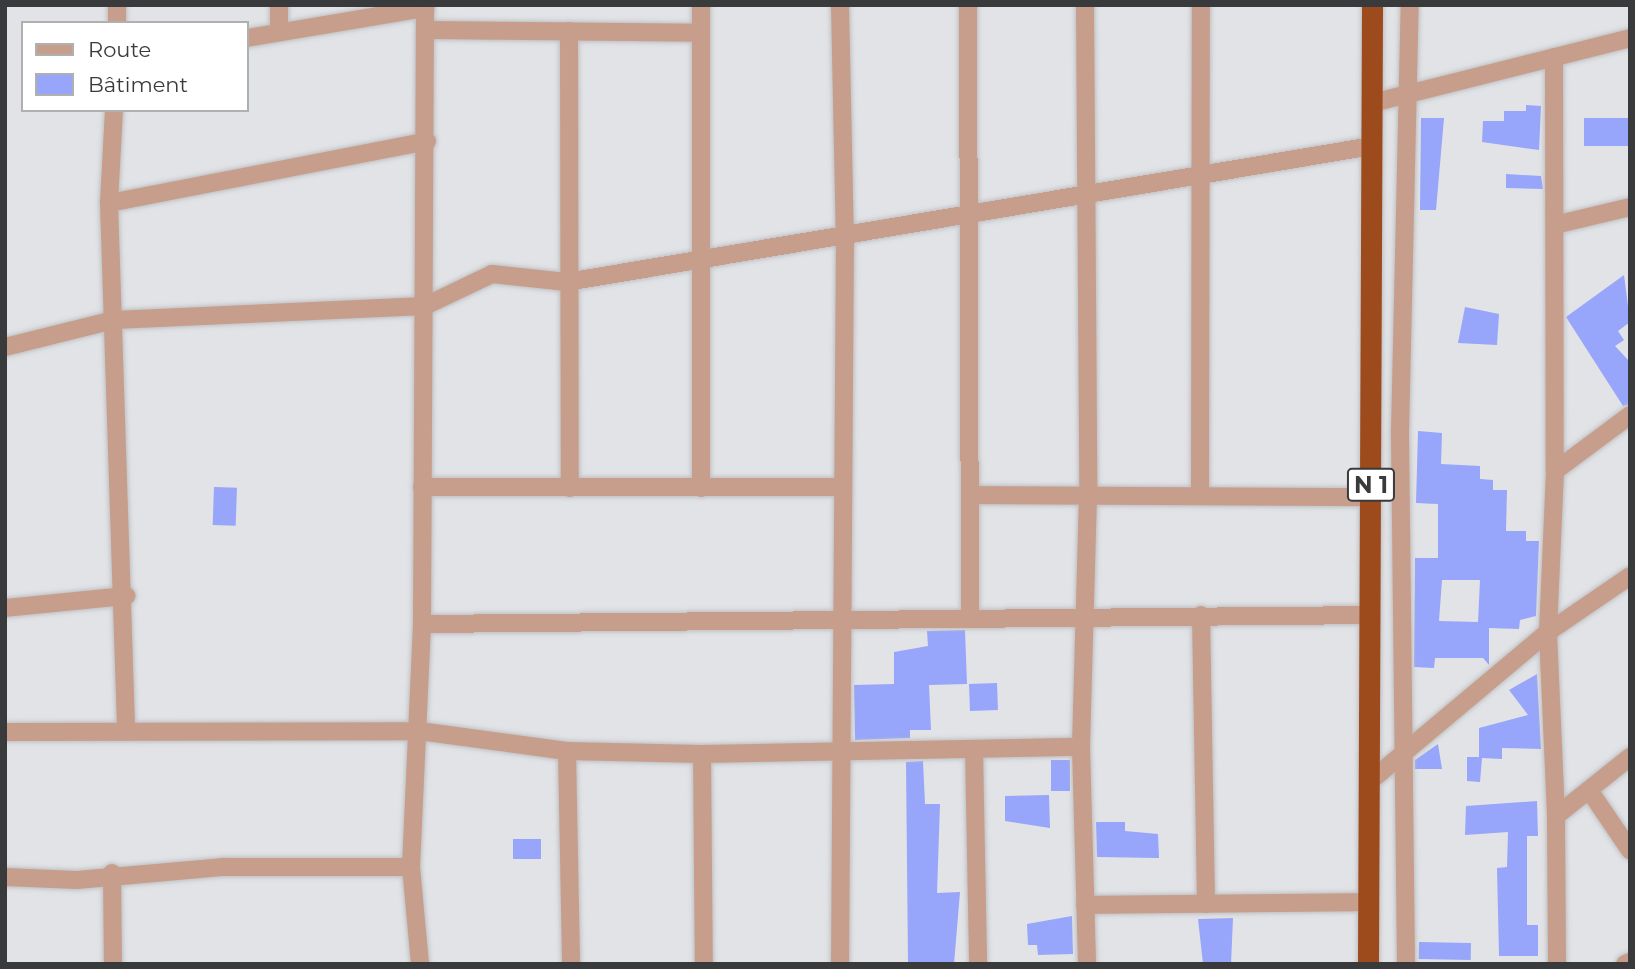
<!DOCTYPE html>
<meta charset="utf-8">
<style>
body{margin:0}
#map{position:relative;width:1635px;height:969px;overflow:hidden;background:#e2e3e6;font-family:Montserrat,sans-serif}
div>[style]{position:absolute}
.building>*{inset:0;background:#97a5fa;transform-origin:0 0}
.roads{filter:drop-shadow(0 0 2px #c0c1c4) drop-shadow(0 0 2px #c0c1c4)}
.minor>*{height:18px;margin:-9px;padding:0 9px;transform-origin:9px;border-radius:9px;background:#c79e8b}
.highway>*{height:21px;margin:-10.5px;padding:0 10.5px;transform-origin:10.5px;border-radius:10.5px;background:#9d4a1d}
span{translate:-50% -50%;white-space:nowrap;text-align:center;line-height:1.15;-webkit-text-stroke:6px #fff;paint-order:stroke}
.shield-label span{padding:2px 5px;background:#fff;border:2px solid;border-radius:5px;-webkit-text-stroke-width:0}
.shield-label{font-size:23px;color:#393a3b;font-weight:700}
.frame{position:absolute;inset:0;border:7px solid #393a3b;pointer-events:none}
.legend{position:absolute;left:21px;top:21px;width:228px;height:91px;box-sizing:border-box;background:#fff;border:2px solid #b0b0b1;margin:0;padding:9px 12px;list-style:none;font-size:21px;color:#393a3b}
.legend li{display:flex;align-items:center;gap:14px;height:35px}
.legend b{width:35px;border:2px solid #b0b0b1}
</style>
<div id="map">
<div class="building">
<i style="clip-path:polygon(1526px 105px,1541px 106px,1539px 150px,1482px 142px,1483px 121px,1504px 121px,1504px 111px,1526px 111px)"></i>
<i style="clip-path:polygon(1421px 118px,1444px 118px,1436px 210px,1420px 210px)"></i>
<i style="left:1630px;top:118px;width:28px;height:46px;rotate:90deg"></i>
<i style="clip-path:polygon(1506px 174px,1541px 176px,1543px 189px,1506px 188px)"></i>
<i style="clip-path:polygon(1624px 275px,1630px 322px,1618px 331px,1624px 340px,1615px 346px,1630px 362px,1630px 404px,1623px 406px,1566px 317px)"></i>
<i style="clip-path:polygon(1465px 307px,1499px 314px,1497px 345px,1458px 343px)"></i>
<i style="clip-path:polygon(evenodd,1418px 431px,1442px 433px,1441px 464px,1480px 466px,1480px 479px,1493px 480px,1493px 490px,1507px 490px,1506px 531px,1526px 531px,1526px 541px,1539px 541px,1536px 616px,1520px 620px,1519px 629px,1489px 628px,1489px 665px,1483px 658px,1435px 658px,1434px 668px,1414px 667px,1415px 558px,1438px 558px,1438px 504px,1416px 503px,1418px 431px,1442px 580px,1480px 580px,1478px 622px,1439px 621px,1442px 580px)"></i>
<i style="left:214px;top:487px;width:23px;height:38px;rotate:2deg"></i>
<i style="clip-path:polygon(965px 630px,967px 684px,929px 685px,931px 730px,910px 730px,910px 738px,855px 740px,854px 685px,894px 684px,894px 652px,928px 646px,927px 631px)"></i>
<i style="clip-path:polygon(1537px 674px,1541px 749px,1502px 748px,1502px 759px,1482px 758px,1480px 782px,1467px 781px,1467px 757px,1479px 757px,1479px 728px,1528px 715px,1509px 690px)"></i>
<i style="left:997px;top:683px;width:27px;height:28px;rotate:88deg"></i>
<i style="clip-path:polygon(1438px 744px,1442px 769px,1415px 769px,1415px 760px)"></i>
<i style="left:1051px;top:760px;width:19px;height:31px"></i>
<i style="clip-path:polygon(923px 761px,925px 804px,940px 804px,937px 893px,960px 892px,954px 964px,908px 964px,906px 762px)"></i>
<i style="clip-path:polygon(1049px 795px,1050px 828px,1005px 821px,1005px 796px)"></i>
<i style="clip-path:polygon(1537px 801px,1538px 836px,1527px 836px,1527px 925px,1538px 925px,1538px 956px,1499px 956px,1497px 868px,1507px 867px,1508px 832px,1465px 835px,1466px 806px)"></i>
<i style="clip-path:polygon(1096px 822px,1125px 822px,1125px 831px,1158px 834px,1159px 858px,1097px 857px)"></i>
<i style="left:513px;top:839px;width:28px;height:20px"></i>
<i style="clip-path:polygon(1072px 916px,1073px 954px,1038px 955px,1037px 945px,1028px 945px,1027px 924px)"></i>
<i style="clip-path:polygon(1233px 918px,1231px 964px,1203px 964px,1198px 919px)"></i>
<i style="left:1419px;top:942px;width:52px;height:17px;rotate:1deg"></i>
</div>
<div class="roads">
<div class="minor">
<i style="left:279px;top:5px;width:26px;rotate:90deg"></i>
<i style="left:701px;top:5px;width:483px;rotate:90deg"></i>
<i style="left:840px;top:5px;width:230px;rotate:88.8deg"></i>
<i style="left:845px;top:235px;width:729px;rotate:90.39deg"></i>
<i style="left:968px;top:5px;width:610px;rotate:89.81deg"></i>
<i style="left:1085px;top:5px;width:490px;rotate:89.6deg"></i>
<i style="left:1088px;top:495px;width:252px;rotate:91.6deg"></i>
<i style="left:1081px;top:747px;width:217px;rotate:88.4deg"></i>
<i style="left:117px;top:23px;width:18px;rotate:-90deg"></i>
<i style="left:427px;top:30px;width:274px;rotate:0.6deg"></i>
<i style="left:569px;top:31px;width:457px;rotate:89.9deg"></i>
<i style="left:247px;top:38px;width:181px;rotate:-9.6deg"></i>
<i style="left:1554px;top:57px;width:414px;rotate:89.9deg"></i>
<i style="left:1555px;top:471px;width:161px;rotate:92.5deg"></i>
<i style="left:1548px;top:632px;width:184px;rotate:87.5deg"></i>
<i style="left:1372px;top:103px;width:266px;rotate:-14.1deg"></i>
<i style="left:114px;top:110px;width:93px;rotate:93.1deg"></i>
<i style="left:109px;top:203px;width:524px;rotate:88.14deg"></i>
<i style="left:109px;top:203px;width:324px;rotate:-11deg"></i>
<i style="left:1555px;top:225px;width:77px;rotate:-13.5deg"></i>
<i style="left:5px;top:347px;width:112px;rotate:-13.9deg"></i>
<i style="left:114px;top:320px;width:311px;rotate:-2.6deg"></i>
<i style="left:425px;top:306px;width:74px;rotate:-25.5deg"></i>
<i style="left:492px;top:274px;width:75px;rotate:6.1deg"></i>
<i style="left:567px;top:282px;width:816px;rotate:-9.59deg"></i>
<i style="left:1555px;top:471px;width:94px;rotate:-36.7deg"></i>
<i style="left:422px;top:487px;width:417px"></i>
<i style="left:970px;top:495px;width:401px;rotate:0.3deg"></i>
<i style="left:1200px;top:495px;width:490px;rotate:-89.9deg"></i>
<i style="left:5px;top:608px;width:122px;rotate:-5.7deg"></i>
<i style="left:1201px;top:615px;width:289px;rotate:89deg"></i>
<i style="left:422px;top:624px;width:949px;rotate:-0.54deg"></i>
<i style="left:5px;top:732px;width:414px;rotate:-0.1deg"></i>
<i style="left:419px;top:731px;width:149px;rotate:7.7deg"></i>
<i style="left:567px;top:751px;width:135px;rotate:1.3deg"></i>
<i style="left:702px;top:754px;width:379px;rotate:-1.1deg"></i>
<i style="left:974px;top:749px;width:215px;rotate:88.9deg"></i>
<i style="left:567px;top:751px;width:213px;rotate:88.9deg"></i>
<i style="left:702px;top:754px;width:210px;rotate:89.5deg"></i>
<i style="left:1369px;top:782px;width:234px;rotate:-40deg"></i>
<i style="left:1548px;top:632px;width:99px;rotate:-34.3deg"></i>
<i style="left:1589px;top:790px;width:73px;rotate:55.7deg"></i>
<i style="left:112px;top:873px;width:91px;rotate:89.4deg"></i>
<i style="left:5px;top:877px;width:72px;rotate:2.4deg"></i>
<i style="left:77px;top:880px;width:148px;rotate:-5.1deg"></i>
<i style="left:224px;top:867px;width:187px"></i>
<i style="left:1085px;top:905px;width:284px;rotate:-0.6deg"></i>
<i style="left:420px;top:964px;width:97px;rotate:-95.3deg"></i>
<i style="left:411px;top:867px;width:243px;rotate:-87.4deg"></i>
<i style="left:422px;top:624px;width:619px;rotate:-89.72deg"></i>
<i style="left:1406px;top:964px;width:532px;rotate:-90.65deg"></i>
<i style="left:1400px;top:432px;width:427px;rotate:-88.7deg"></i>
<i style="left:1557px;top:964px;width:148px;rotate:-90.4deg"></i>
<i style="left:1556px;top:816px;width:95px;rotate:-38.6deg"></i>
<i style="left:1625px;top:964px;width:5px;rotate:-22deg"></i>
</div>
<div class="highway">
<i style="left:1368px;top:964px;width:959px;rotate:-89.76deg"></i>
</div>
</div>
<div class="shield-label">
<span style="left:1371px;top:485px">N 1</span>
</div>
<div class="frame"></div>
<ul class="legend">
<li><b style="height:9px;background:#c79e8b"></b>Route</li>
<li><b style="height:19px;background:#97a5fa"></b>Bâtiment</li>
</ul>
</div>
